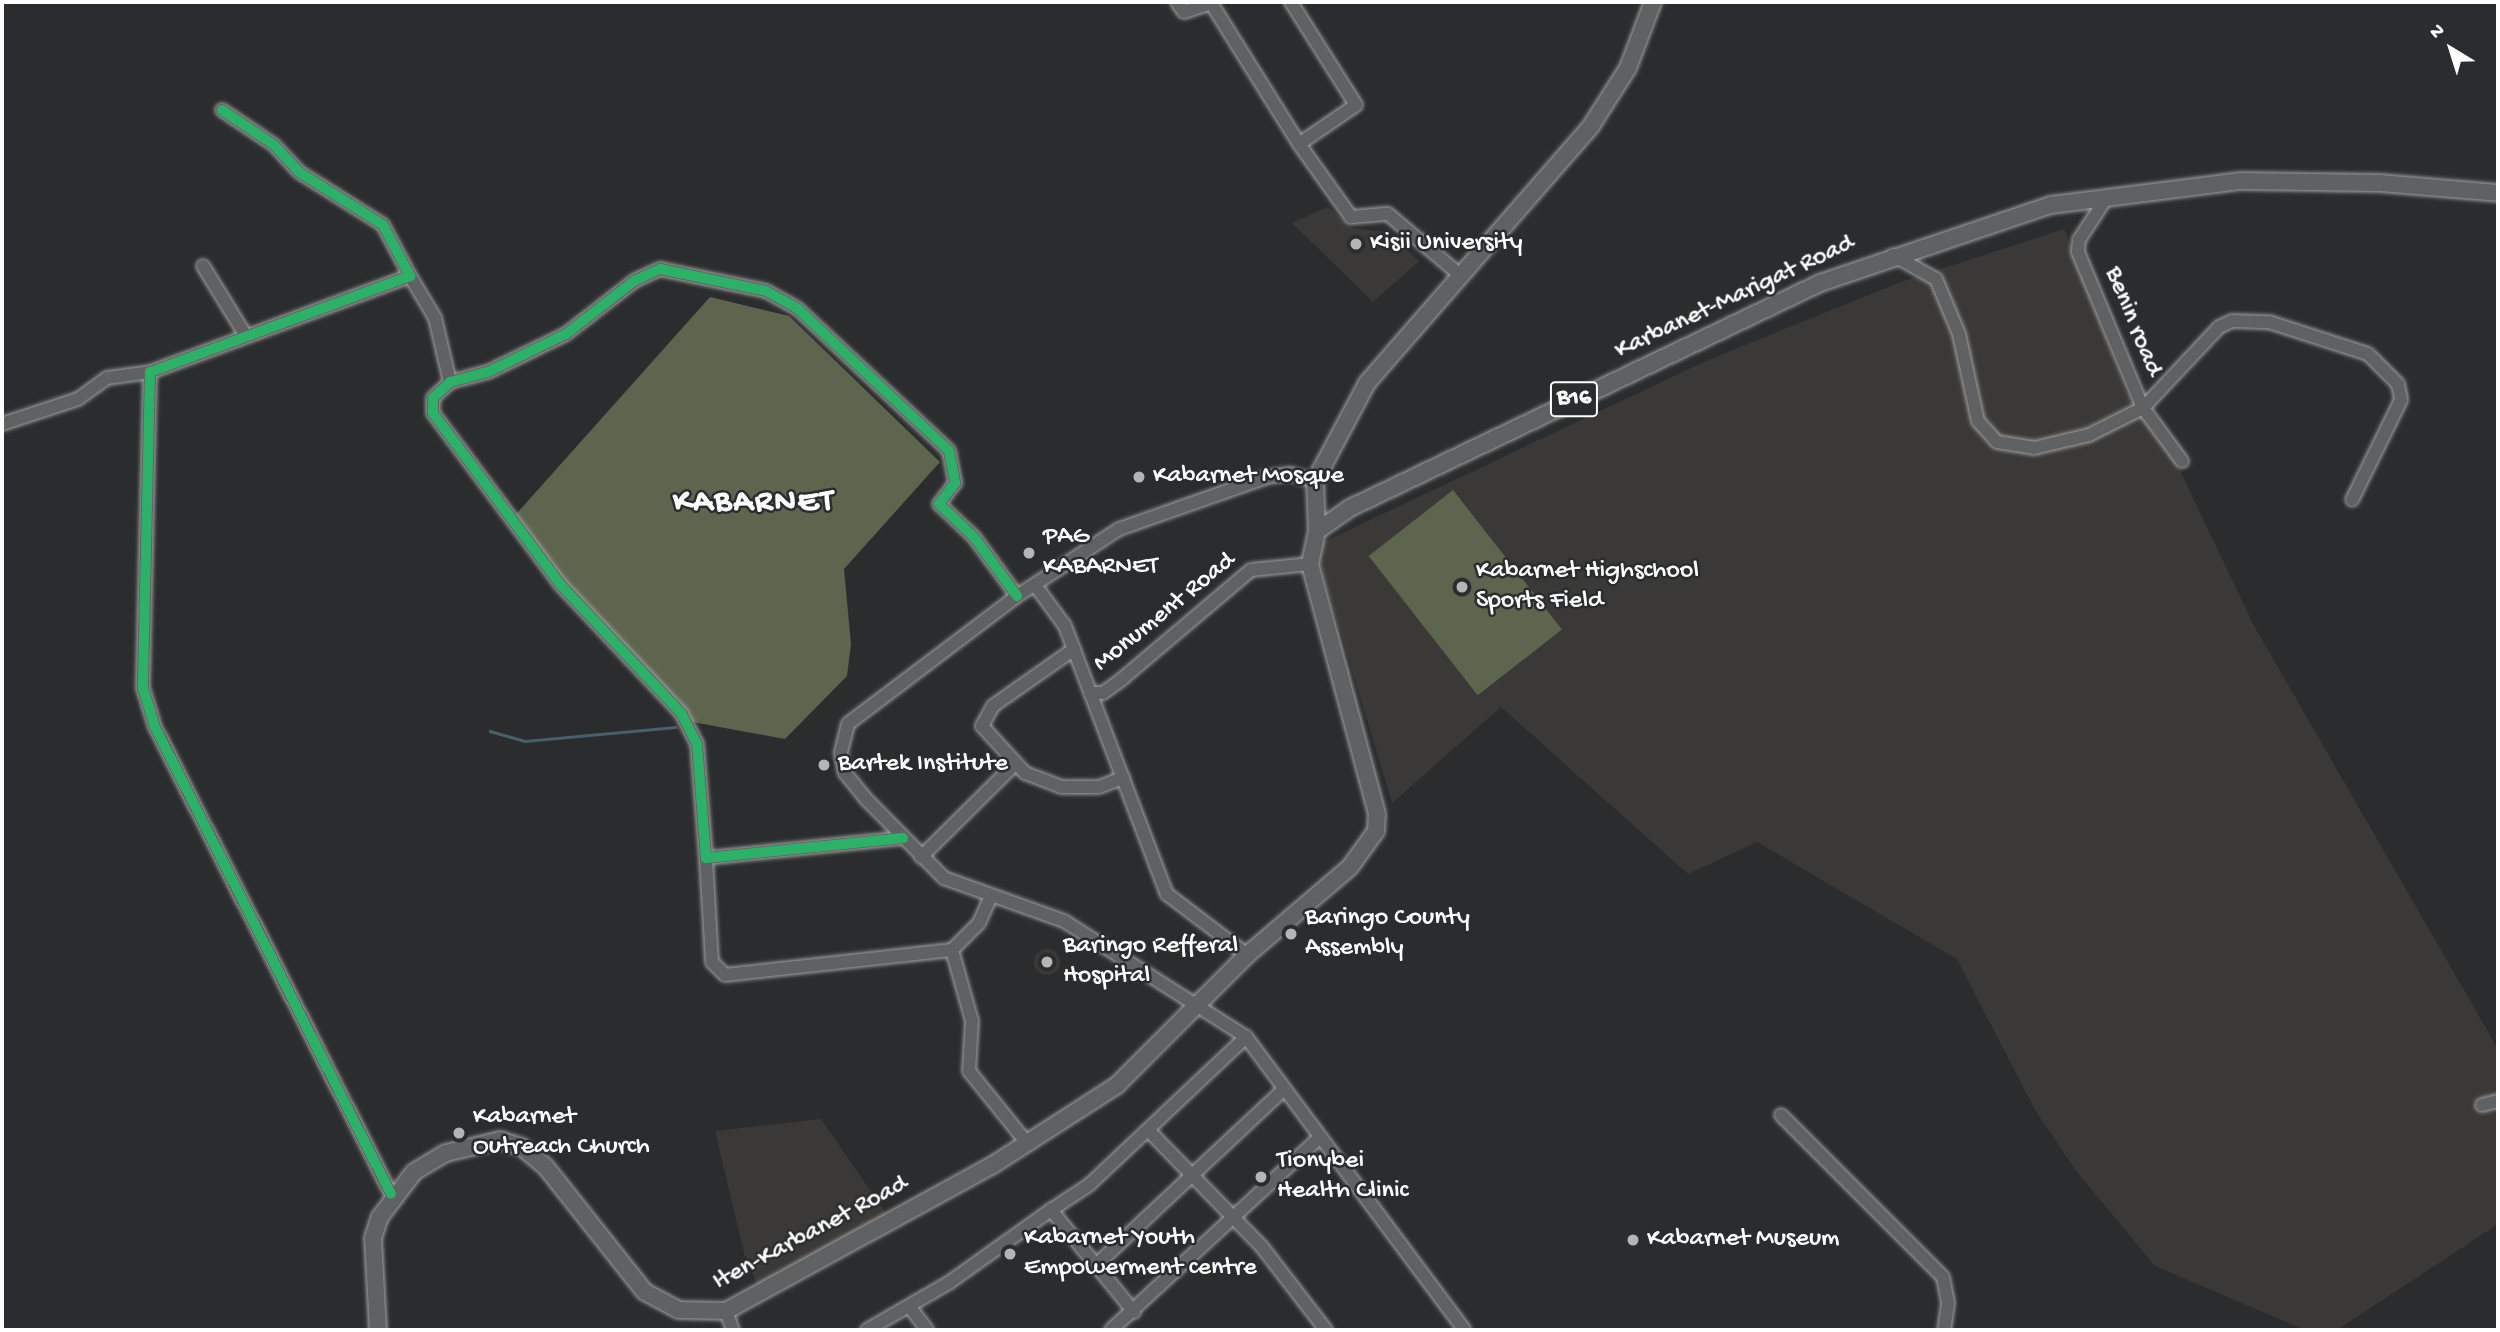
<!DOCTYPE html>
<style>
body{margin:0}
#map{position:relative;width:2500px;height:1332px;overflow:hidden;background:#2b2c2d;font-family:"Gochi Hand",sans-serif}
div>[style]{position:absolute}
.built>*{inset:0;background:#3b3937}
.round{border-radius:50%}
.green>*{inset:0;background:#5d654f;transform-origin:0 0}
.stream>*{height:2.5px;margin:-1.25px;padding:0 1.25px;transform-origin:1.25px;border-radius:1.25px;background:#495f6a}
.roads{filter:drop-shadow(0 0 2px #a0a0a0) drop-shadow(0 0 2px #a0a0a0)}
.minor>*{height:12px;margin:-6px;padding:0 6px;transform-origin:6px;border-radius:6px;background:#606162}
.major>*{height:16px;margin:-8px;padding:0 8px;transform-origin:8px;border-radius:8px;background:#606162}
.cycleway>*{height:10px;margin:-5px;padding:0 5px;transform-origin:5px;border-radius:5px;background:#2db169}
.dots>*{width:19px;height:19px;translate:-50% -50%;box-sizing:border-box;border:4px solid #2a2d2e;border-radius:50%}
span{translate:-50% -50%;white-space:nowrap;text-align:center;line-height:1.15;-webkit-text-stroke:5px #2a2d2e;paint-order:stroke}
.shield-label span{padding:2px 5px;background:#2a2d2e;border:2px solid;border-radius:5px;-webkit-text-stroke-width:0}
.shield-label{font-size:24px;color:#fff;font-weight:700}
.poi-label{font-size:26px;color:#fff}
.left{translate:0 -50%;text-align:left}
.street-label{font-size:26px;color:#fff}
.district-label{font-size:33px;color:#fff;font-weight:700;letter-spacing:2px}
.frame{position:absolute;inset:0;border:4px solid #fff;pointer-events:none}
.north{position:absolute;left:2416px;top:14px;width:70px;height:70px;-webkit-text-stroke:5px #2a2d2e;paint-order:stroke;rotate:322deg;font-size:19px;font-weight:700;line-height:28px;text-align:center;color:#fff}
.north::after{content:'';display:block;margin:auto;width:24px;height:32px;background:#fff;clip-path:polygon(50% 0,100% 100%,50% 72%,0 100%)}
</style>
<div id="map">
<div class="built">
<i style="clip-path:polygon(1328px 207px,1352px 228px,1386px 232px,1419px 261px,1373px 302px,1292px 223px)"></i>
<i style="clip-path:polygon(2064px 229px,2127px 393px,2177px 464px,2253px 624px,2498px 1049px,2498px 1224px,2337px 1330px,2305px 1330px,2155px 1266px,2077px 1172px,2035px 1110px,1957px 959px,1757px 842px,1688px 874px,1501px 707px,1392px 803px,1315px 546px,1706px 361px,1901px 282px)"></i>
<i class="round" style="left:1034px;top:949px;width:26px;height:26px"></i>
<i style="clip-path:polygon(821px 1119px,888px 1216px,759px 1289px,744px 1253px,715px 1131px)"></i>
</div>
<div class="green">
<i style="clip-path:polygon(710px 297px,789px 316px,940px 462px,844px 569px,851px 644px,847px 676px,785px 739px,682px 720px,510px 521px)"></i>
<i style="left:1453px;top:490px;width:177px;height:107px;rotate:52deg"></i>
</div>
<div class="stream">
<i style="left:490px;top:731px;width:36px;rotate:16deg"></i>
<i style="left:525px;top:741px;width:151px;rotate:-5.3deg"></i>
</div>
<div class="roads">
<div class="minor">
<i style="left:1177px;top:2px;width:12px;rotate:55deg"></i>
<i style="left:1184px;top:12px;width:28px;rotate:-18deg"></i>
<i style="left:1211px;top:3px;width:166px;rotate:58deg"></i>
<i style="left:1299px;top:144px;width:69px;rotate:-34.4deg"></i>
<i style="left:1356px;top:105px;width:122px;rotate:-122.3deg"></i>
<i style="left:222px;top:110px;width:63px;rotate:33.9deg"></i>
<i style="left:274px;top:145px;width:37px;rotate:47deg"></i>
<i style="left:299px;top:172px;width:99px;rotate:32.2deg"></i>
<i style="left:383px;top:225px;width:58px;rotate:62.1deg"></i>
<i style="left:410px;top:276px;width:277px;rotate:159.7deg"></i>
<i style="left:150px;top:372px;width:316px;rotate:91.3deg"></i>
<i style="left:143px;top:688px;width:39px;rotate:73deg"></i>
<i style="left:154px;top:725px;width:525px;rotate:63.19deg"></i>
<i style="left:1299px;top:144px;width:90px;rotate:54.5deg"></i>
<i style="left:1351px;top:217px;width:37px;rotate:-5deg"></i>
<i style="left:1388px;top:214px;width:94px;rotate:40.3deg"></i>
<i style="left:2107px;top:197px;width:51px;rotate:123.1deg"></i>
<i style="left:2079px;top:240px;width:12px;rotate:95deg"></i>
<i style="left:2078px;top:252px;width:169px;rotate:67.4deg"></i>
<i style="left:2143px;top:408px;width:66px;rotate:53.7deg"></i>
<i style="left:1893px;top:255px;width:49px;rotate:29.2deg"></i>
<i style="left:1936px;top:279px;width:60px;rotate:67.3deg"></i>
<i style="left:1959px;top:334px;width:89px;rotate:77.7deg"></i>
<i style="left:1978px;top:421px;width:28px;rotate:48deg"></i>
<i style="left:1997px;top:442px;width:37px;rotate:9deg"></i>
<i style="left:2034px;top:448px;width:57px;rotate:-13.3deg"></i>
<i style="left:2089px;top:435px;width:60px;rotate:-26.6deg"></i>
<i style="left:2143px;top:408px;width:111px;rotate:-46.8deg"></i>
<i style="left:2219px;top:327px;width:14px;rotate:-25deg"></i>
<i style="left:2232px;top:321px;width:37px;rotate:2deg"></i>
<i style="left:2269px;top:322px;width:104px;rotate:17.9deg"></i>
<i style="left:2368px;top:354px;width:42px;rotate:45deg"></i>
<i style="left:2398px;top:384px;width:16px;rotate:79deg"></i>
<i style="left:2401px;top:400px;width:111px;rotate:116.1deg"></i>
<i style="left:203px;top:266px;width:82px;rotate:58.4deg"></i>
<i style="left:410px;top:276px;width:49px;rotate:59.2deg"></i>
<i style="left:435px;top:318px;width:66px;rotate:76.8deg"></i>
<i style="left:2px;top:424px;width:80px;rotate:-18.2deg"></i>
<i style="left:78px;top:399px;width:36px;rotate:-36deg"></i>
<i style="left:107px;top:378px;width:43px;rotate:-7.9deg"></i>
<i style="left:1315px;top:481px;width:26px;rotate:-164deg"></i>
<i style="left:1290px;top:474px;width:23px;rotate:173deg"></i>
<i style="left:1267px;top:477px;width:157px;rotate:160.6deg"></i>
<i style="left:1119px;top:529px;width:122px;rotate:146.7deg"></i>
<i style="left:1017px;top:596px;width:212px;rotate:142.9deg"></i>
<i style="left:848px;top:724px;width:30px;rotate:104deg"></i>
<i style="left:841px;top:753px;width:20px;rotate:79deg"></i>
<i style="left:845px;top:773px;width:35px;rotate:51deg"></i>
<i style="left:867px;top:800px;width:110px;rotate:45.4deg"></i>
<i style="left:944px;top:878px;width:127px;rotate:19.7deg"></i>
<i style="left:1064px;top:921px;width:216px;rotate:32.5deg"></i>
<i style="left:1246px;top:1037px;width:365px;rotate:53.3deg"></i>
<i style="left:1035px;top:585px;width:51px;rotate:53.8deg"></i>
<i style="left:1065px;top:626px;width:287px;rotate:69.2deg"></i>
<i style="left:1167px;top:894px;width:101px;rotate:37.3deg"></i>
<i style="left:1074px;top:649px;width:99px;rotate:144.9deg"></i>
<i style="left:993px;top:706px;width:23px;rotate:119deg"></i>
<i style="left:982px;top:726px;width:64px;rotate:47.5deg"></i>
<i style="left:1025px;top:773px;width:39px;rotate:21deg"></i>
<i style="left:1061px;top:787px;width:38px"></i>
<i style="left:1099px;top:787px;width:26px;rotate:-21deg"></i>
<i style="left:1090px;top:693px;width:13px"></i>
<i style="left:1103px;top:693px;width:24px;rotate:-36deg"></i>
<i style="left:1122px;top:679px;width:169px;rotate:-40.2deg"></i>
<i style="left:1251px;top:570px;width:59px;rotate:-5.8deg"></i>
<i style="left:903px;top:838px;width:198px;rotate:174.2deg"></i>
<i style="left:706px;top:858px;width:114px;rotate:-94.5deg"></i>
<i style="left:697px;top:744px;width:34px;rotate:-117deg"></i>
<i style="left:682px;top:714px;width:178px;rotate:-133.2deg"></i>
<i style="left:560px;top:584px;width:213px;rotate:-126.6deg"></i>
<i style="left:433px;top:413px;width:15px;rotate:-90deg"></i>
<i style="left:433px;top:398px;width:23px;rotate:-43deg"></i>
<i style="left:450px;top:382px;width:39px;rotate:-15deg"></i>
<i style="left:488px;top:372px;width:87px;rotate:-26deg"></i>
<i style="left:566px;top:334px;width:86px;rotate:-37.9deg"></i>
<i style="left:634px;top:281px;width:29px;rotate:-25deg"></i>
<i style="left:660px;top:269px;width:108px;rotate:11.7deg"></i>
<i style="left:766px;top:291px;width:37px;rotate:29deg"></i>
<i style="left:798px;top:309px;width:207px;rotate:43.2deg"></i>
<i style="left:949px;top:451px;width:33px;rotate:79deg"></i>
<i style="left:955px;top:483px;width:26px;rotate:127deg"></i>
<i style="left:939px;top:504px;width:48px;rotate:43.3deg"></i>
<i style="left:974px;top:537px;width:73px;rotate:53.9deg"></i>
<i style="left:921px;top:857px;width:131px;rotate:-44.7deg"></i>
<i style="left:706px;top:858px;width:104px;rotate:86.7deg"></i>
<i style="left:712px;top:962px;width:18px;rotate:45deg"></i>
<i style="left:725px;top:975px;width:228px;rotate:-6.3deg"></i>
<i style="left:952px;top:950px;width:38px;rotate:-45deg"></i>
<i style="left:979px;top:923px;width:27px;rotate:-66deg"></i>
<i style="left:952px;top:950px;width:74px;rotate:74.3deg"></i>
<i style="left:972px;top:1021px;width:50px;rotate:93.4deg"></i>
<i style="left:969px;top:1071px;width:94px;rotate:51.1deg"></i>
<i style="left:2482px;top:1105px;width:16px;rotate:-14deg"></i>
<i style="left:1781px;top:1115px;width:229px;rotate:45deg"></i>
<i style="left:1943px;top:1277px;width:26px;rotate:79deg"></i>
<i style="left:1948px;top:1303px;width:27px;rotate:98deg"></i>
<i style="left:1148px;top:1130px;width:163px;rotate:45.7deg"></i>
<i style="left:1262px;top:1247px;width:105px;rotate:52.4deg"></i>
<i style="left:1094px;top:1267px;width:260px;rotate:-43.1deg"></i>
<i style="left:909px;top:1306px;width:30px;rotate:53deg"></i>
<i style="left:726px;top:1311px;width:20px;rotate:70deg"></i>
<i style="left:1134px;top:1312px;width:132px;rotate:-129.1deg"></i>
<i style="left:1051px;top:1210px;width:45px;rotate:-33.3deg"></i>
<i style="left:1089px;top:1185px;width:216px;rotate:-43.3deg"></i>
<i style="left:867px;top:1330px;width:96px;rotate:-30deg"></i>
<i style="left:950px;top:1282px;width:124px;rotate:-35.5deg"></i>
<i style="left:1111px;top:1330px;width:284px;rotate:-42.7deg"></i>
</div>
<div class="major">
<i style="left:1317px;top:531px;width:50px;rotate:-92.3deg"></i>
<i style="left:1315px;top:481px;width:111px;rotate:-62deg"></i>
<i style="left:1367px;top:383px;width:341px;rotate:-48.9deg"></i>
<i style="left:1591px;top:126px;width:69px;rotate:-57.5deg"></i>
<i style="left:1628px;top:68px;width:71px;rotate:-69.3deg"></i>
<i style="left:378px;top:1330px;width:92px;rotate:-93.1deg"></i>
<i style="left:373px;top:1238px;width:22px;rotate:-72deg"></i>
<i style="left:380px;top:1217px;width:56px;rotate:-52.9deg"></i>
<i style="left:414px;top:1172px;width:37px;rotate:-31deg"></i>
<i style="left:446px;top:1153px;width:56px;rotate:-13.5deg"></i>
<i style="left:500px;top:1140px;width:23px;rotate:18deg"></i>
<i style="left:522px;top:1147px;width:30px;rotate:40deg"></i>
<i style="left:545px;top:1166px;width:161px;rotate:51.6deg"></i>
<i style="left:645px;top:1292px;width:38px;rotate:28deg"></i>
<i style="left:679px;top:1310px;width:47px;rotate:1.2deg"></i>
<i style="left:726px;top:1311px;width:304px;rotate:-28.7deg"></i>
<i style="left:993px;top:1165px;width:148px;rotate:-32.8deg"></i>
<i style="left:1117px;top:1085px;width:184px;rotate:-45deg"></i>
<i style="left:1247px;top:955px;width:135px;rotate:-40.5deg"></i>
<i style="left:1350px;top:867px;width:44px;rotate:-54.2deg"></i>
<i style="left:1376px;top:831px;width:17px;rotate:-87deg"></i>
<i style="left:1377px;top:814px;width:259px;rotate:-105deg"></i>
<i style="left:1310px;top:564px;width:34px;rotate:-78deg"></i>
<i style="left:1317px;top:531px;width:40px;rotate:-34.9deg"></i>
<i style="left:1350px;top:508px;width:521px;rotate:-25.58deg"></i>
<i style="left:1820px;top:283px;width:244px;rotate:-18.7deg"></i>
<i style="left:2051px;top:205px;width:192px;rotate:-7.2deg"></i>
<i style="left:2241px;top:181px;width:139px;rotate:0.8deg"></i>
<i style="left:2380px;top:183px;width:118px;rotate:4.8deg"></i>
</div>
</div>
<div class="cycleway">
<i style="left:222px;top:110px;width:63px;rotate:33.9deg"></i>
<i style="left:274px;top:145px;width:37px;rotate:47deg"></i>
<i style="left:299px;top:172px;width:99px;rotate:32.2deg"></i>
<i style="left:383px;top:225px;width:58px;rotate:62.1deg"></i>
<i style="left:410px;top:276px;width:277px;rotate:159.7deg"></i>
<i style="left:150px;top:372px;width:316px;rotate:91.3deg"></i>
<i style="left:143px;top:688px;width:39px;rotate:73deg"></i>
<i style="left:154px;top:725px;width:525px;rotate:63.19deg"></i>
<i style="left:903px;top:838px;width:198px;rotate:174.2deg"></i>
<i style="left:706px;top:858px;width:114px;rotate:-94.5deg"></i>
<i style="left:697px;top:744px;width:34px;rotate:-117deg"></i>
<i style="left:682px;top:714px;width:178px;rotate:-133.2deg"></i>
<i style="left:560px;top:584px;width:213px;rotate:-126.6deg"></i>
<i style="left:433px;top:413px;width:15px;rotate:-90deg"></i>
<i style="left:433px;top:398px;width:23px;rotate:-43deg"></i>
<i style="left:450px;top:382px;width:39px;rotate:-15deg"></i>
<i style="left:488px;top:372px;width:87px;rotate:-26deg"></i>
<i style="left:566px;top:334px;width:86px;rotate:-37.9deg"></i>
<i style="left:634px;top:281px;width:29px;rotate:-25deg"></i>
<i style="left:660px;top:269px;width:108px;rotate:11.7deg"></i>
<i style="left:766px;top:291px;width:37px;rotate:29deg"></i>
<i style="left:798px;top:309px;width:207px;rotate:43.2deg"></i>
<i style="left:949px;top:451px;width:33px;rotate:79deg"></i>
<i style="left:955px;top:483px;width:26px;rotate:127deg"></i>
<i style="left:939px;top:504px;width:48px;rotate:43.3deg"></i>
<i style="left:974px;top:537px;width:73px;rotate:53.9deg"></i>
</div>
<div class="dots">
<i style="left:1356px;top:244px;background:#b5b5b6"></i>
<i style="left:1139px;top:477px;background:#b5b5b6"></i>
<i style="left:1029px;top:553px;background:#b5b5b6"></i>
<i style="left:1462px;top:587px;background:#b5b5b6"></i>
<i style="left:824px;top:765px;background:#b5b5b6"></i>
<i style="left:1291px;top:934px;background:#b5b5b6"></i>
<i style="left:1047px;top:962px;background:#b5b5b6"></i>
<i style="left:459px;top:1133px;background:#b5b5b6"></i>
<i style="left:1261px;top:1177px;background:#b5b5b6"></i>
<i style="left:1633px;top:1240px;background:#b5b5b6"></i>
<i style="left:1010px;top:1254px;background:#b5b5b6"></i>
</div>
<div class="shield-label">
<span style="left:1574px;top:399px">B16</span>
</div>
<div class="poi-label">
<span class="left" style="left:1370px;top:244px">Kisii University</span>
<span class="left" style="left:1153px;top:477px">Kabarnet Mosque</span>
<span class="left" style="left:1043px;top:553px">PAG<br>KABARNET</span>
<span class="left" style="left:1476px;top:587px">Kabarnet Highschool<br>Sports Field</span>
<span class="left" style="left:838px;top:765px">Bartek Institute</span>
<span class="left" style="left:1305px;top:934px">Baringo County<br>Assembly</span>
<span class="left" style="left:1063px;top:962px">Baringo Refferal<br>Hospital</span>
<span class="left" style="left:473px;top:1133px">Kabarnet<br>Outreach Church</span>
<span class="left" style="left:1277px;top:1177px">Tionybei<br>Health Clinic</span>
<span class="left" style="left:1024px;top:1254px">Kabarnet Youth<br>Empowerment centre</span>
<span class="left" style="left:1647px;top:1240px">Kabarnet Museum</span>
</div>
<div class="street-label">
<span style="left:1735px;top:298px;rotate:-25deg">Karbanet-Marigat Road</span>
<span style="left:2132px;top:322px;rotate:68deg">Benin road</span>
<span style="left:1165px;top:613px;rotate:-39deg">Monument Road</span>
<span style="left:811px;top:1234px;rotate:-28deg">Iten-Karbanet Road</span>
</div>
<div class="district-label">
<span style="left:754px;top:504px">KABARNET</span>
</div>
<div class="frame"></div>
<div class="north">N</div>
</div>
